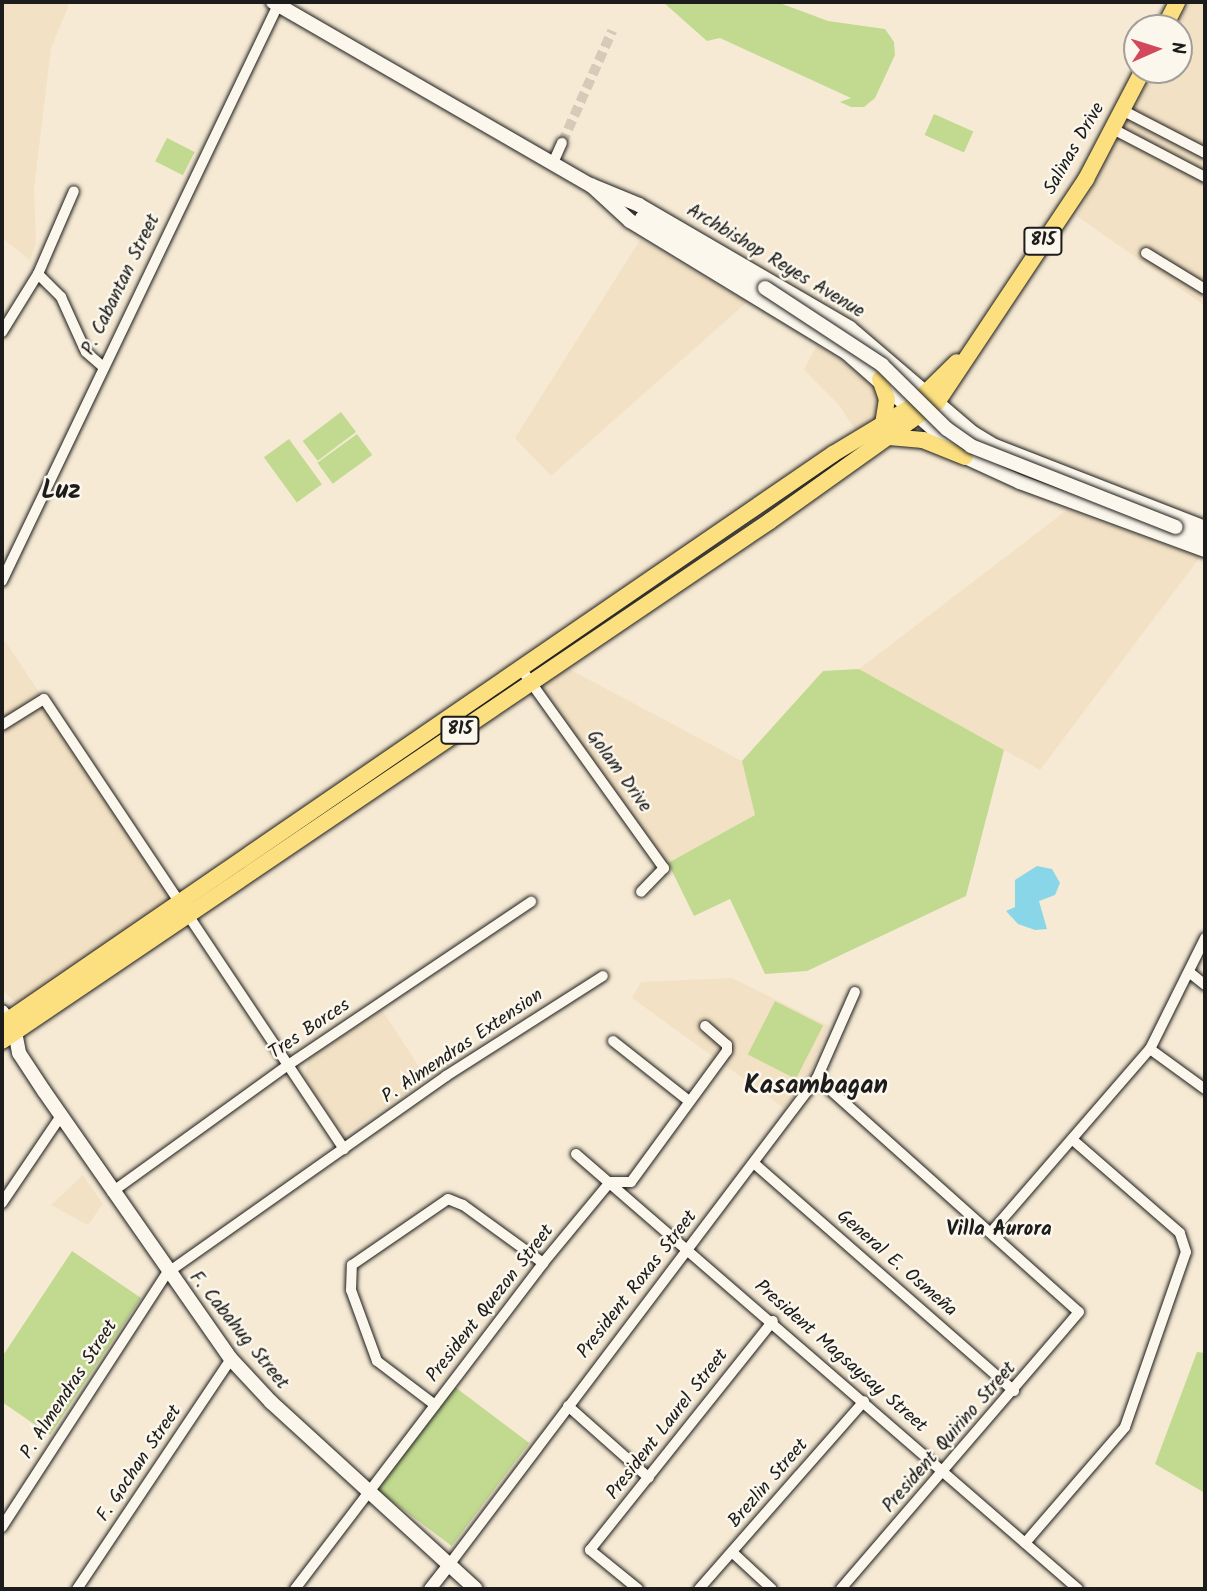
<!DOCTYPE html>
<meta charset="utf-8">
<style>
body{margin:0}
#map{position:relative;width:1207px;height:1591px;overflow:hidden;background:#f6ead4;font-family:Kalam,sans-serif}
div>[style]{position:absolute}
.built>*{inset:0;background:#f2e1c4}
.green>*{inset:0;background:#c1da90;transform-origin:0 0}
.water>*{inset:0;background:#89d6e8}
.minor-tunnel>*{height:10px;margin-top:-5px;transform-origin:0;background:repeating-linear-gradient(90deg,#d5cbb8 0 10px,transparent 0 15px)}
.roads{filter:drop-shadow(0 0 2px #1c1c1c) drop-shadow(0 0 2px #1c1c1c)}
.minor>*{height:10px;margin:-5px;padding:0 5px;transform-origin:5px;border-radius:5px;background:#fbf7ec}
.tertiary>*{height:12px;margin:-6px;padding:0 6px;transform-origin:6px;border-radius:6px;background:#fbf7ec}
.secondary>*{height:14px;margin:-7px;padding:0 7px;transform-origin:7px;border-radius:7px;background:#fbf7ec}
.primary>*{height:16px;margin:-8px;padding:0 8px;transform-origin:8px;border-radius:8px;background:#fce080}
.bridges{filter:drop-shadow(0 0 2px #1c1c1c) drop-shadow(0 0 2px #1c1c1c)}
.secondary-bridge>*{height:14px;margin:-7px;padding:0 7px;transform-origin:7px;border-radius:7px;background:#fbf7ec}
span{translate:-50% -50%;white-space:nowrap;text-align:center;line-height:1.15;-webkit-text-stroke:5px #fbf7ec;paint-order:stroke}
.shield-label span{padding:2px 5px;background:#fbf7ec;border:2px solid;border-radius:5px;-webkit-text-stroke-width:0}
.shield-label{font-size:18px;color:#1c1c1c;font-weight:700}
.street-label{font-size:19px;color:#1c1c1c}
.neighbourhood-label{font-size:21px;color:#1c1c1c;font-weight:700}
.district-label{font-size:26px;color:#1c1c1c;font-weight:700}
.frame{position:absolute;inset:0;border:4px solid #1c1c1c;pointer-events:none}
.north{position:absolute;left:1123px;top:14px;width:70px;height:70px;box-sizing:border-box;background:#fbf7ec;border:2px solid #a29f99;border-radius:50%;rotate:87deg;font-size:19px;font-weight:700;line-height:28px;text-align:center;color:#1c1c1c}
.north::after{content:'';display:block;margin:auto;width:24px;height:32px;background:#d1495b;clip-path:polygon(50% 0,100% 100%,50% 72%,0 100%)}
</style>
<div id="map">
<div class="built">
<i style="clip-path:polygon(2px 2px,70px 2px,51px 48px,34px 188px,36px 243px,30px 260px,2px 238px)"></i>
<i style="clip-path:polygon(1189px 2px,1205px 2px,1205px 306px,1077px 216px,1154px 70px,1179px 70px,1176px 28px)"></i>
<i style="clip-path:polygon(640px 240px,747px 302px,551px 476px,515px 438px)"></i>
<i style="clip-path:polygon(817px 345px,873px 383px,880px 397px,879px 417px,857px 432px,838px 404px,804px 370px)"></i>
<i style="clip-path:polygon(1067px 510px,1200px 557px,1040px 770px,859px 669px)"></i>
<i style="clip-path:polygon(5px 641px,176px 898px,24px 1002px,15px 1002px,2px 990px,2px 647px)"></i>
<i style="clip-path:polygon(565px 667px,742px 761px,755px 815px,668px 863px,538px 688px)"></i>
<i style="clip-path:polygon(732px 978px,829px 1026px,808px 1078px,784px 1108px,632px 998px,641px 982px)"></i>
<i style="clip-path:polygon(382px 1010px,427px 1079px,343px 1135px,305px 1077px,309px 1058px)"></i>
<i style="clip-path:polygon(83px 1175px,103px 1204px,88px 1225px,51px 1205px)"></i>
</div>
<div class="green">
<i style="clip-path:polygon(663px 2px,777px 2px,828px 21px,885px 29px,894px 42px,895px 55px,875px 98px,864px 107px,851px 107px,840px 102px,851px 98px,720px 38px,707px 41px)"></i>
<i style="left:934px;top:114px;width:43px;height:23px;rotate:24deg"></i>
<i style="left:167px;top:138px;width:31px;height:26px;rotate:27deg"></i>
<i style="left:341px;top:412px;width:25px;height:48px;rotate:53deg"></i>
<i style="left:357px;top:434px;width:26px;height:49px;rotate:54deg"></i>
<i style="left:289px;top:439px;width:56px;height:31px;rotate:54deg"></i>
<i style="clip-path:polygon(859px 669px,1004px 750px,966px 896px,807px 971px,765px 974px,730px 899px,694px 916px,668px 863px,755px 815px,742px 761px,823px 671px)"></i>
<i style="left:775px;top:1001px;width:54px;height:60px;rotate:27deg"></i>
<i style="clip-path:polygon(72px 1251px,141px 1298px,50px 1435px,2px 1402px,2px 1357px)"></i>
<i style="clip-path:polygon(1197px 1352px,1205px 1353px,1205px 1493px,1155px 1464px)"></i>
<i style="left:455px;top:1387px;width:93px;height:129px;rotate:37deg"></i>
</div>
<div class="water">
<i style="clip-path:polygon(1037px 866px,1052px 869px,1060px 883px,1055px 895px,1039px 901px,1047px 929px,1035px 930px,1018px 924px,1006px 911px,1015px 907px,1015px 880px)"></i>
</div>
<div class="minor-tunnel">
<i style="left:562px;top:143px;width:123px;rotate:-65.9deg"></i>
</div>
<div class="roads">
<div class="minor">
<i style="left:1122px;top:110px;width:93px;rotate:27.4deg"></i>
<i style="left:1113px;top:129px;width:104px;rotate:27.6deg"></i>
<i style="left:553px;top:163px;width:22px;rotate:-66deg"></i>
<i style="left:1146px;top:253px;width:69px;rotate:31.4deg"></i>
<i style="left:38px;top:274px;width:33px;rotate:45deg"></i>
<i style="left:61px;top:297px;width:60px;rotate:65.6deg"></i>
<i style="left:86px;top:352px;width:21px;rotate:41deg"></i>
<i style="left:2px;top:332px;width:68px;rotate:-58.2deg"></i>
<i style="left:38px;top:274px;width:90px;rotate:-66.6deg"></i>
<i style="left:2px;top:581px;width:639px;rotate:-64.4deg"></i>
<i style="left:522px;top:670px;width:244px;rotate:54.4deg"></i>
<i style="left:664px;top:868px;width:33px;rotate:134deg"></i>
<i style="left:2px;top:725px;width:49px;rotate:-31.8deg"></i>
<i style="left:44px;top:699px;width:541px;rotate:56.31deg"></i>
<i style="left:1189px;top:972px;width:21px;rotate:39deg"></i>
<i style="left:613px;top:1041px;width:97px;rotate:38.3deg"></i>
<i style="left:1150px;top:1049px;width:68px;rotate:36deg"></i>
<i style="left:817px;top:1078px;width:351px;rotate:41.8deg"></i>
<i style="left:1079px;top:1312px;width:365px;rotate:130.7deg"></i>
<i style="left:576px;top:1154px;width:664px;rotate:40.91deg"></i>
<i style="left:756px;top:1165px;width:343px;rotate:41.2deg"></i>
<i style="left:112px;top:1192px;width:217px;rotate:-35.8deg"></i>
<i style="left:288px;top:1065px;width:293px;rotate:-33.9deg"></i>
<i style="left:2px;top:1203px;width:105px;rotate:-55.9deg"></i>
<i style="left:993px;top:1230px;width:240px;rotate:-49.1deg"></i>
<i style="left:1150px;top:1049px;width:124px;rotate:-63.6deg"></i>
<i style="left:435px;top:1405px;width:73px;rotate:-142.8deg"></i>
<i style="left:377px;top:1361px;width:76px;rotate:-110.1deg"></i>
<i style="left:351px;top:1290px;width:25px;rotate:-88deg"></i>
<i style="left:352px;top:1265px;width:116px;rotate:-34.5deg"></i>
<i style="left:448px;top:1199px;width:16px;rotate:22deg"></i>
<i style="left:463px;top:1205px;width:99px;rotate:35.9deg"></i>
<i style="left:568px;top:1406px;width:108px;rotate:41.6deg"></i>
<i style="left:2px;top:1527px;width:303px;rotate:-57deg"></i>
<i style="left:167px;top:1273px;width:342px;rotate:-35.2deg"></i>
<i style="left:446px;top:1076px;width:186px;rotate:-32.5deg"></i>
<i style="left:1025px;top:1543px;width:153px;rotate:-49.2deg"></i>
<i style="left:1125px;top:1427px;width:185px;rotate:-70.8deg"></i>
<i style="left:1186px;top:1252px;width:20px;rotate:-108deg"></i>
<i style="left:1180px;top:1233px;width:143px;rotate:-139deg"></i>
<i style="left:732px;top:1552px;width:54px;rotate:42.8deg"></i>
<i style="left:449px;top:1565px;width:610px;rotate:-52.92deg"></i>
<i style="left:817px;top:1078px;width:94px;rotate:-66.2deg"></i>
<i style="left:77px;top:1589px;width:277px;rotate:-56.2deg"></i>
<i style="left:295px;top:1589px;width:410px;rotate:-52.7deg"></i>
<i style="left:543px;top:1263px;width:105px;rotate:-50.4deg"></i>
<i style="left:610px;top:1182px;width:21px"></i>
<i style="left:631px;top:1182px;width:162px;rotate:-53.8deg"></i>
<i style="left:727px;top:1051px;width:6px;rotate:-90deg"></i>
<i style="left:727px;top:1045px;width:29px;rotate:-139deg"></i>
<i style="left:638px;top:1589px;width:62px;rotate:-140.9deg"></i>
<i style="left:590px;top:1550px;width:293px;rotate:-51.4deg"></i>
<i style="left:699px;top:1589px;width:250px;rotate:-48.7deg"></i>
</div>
<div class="tertiary">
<i style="left:430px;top:1589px;width:31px;rotate:-52deg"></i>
</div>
<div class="secondary">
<i style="left:273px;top:2px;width:375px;rotate:30deg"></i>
<i style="left:591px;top:185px;width:53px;rotate:42.7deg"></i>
<i style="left:630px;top:221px;width:254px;rotate:31.3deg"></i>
<i style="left:847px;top:353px;width:157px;rotate:41.4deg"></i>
<i style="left:965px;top:457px;width:60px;rotate:24.4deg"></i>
<i style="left:1020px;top:482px;width:197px;rotate:20.2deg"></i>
<i style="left:593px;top:186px;width:50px;rotate:22.4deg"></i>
<i style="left:639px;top:205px;width:244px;rotate:30.2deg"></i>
<i style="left:850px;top:328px;width:162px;rotate:40.5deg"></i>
<i style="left:973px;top:433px;width:26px;rotate:31deg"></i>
<i style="left:995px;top:446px;width:225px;rotate:21.3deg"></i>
<i style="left:642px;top:218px;width:142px;rotate:29.6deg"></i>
<i style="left:1176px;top:527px;width:31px;rotate:22deg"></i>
<i style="left:2px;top:1012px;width:24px;rotate:57deg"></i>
<i style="left:15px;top:1032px;width:21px;rotate:79deg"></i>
<i style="left:19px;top:1053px;width:45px;rotate:56.7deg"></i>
<i style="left:44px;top:1091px;width:327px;rotate:55.1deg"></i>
<i style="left:231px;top:1359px;width:59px;rotate:47.1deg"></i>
<i style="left:271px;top:1402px;width:277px;rotate:42.4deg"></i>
</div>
<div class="primary">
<i style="left:1164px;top:28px;width:29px;rotate:-63deg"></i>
<i style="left:880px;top:379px;width:21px;rotate:71deg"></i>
<i style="left:887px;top:399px;width:25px;rotate:99deg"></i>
<i style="left:889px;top:437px;width:34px;rotate:5deg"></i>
<i style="left:923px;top:440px;width:45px;rotate:22deg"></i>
<i style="left:2px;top:1024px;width:1008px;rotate:-34.45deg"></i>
<i style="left:833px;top:454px;width:91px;rotate:-31.1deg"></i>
<i style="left:911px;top:407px;width:64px;rotate:-44.4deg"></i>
<i style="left:2px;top:1041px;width:927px;rotate:-34.1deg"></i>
<i style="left:770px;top:521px;width:206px;rotate:-35.5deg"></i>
<i style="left:938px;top:401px;width:267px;rotate:-56.3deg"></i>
<i style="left:1086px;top:179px;width:123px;rotate:-62.4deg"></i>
</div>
</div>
<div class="bridges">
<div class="secondary-bridge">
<i style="left:765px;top:288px;width:140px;rotate:33.3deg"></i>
<i style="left:882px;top:365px;width:91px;rotate:44.6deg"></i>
<i style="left:947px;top:429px;width:29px;rotate:35deg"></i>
<i style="left:971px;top:446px;width:220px;rotate:21.6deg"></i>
</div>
</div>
<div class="shield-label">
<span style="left:1043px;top:241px">815</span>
<span style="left:460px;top:730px">815</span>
</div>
<div class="street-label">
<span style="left:1075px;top:149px;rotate:-60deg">Salinas Drive</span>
<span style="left:775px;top:262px;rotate:31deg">Archbishop Reyes Avenue</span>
<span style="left:122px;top:285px;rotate:-64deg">P. Cabantan Street</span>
<span style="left:618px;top:772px;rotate:54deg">Golam Drive</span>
<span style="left:310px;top:1030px;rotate:-34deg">Tres Borces</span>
<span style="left:463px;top:1047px;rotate:-34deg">P. Almendras Extension</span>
<span style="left:896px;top:1264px;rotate:41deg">General E. Osmeña</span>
<span style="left:638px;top:1285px;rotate:-52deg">President Roxas Street</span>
<span style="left:491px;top:1304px;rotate:-52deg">President Quezon Street</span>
<span style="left:238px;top:1331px;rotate:51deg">F. Cabahug Street</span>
<span style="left:840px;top:1357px;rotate:41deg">President Magsaysay Street</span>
<span style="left:70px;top:1390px;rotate:-57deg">P. Almendras Street</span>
<span style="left:668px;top:1425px;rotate:-52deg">President Laurel Street</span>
<span style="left:950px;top:1438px;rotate:-49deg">President Quirino Street</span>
<span style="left:140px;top:1464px;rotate:-56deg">F. Gochan Street</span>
<span style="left:769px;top:1484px;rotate:-49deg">Brezlin Street</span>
</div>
<div class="neighbourhood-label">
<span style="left:999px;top:1230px">Villa Aurora</span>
</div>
<div class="district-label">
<span style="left:61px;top:492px">Luz</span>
<span style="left:816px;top:1087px">Kasambagan</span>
</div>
<div class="frame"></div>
<div class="north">N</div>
</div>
